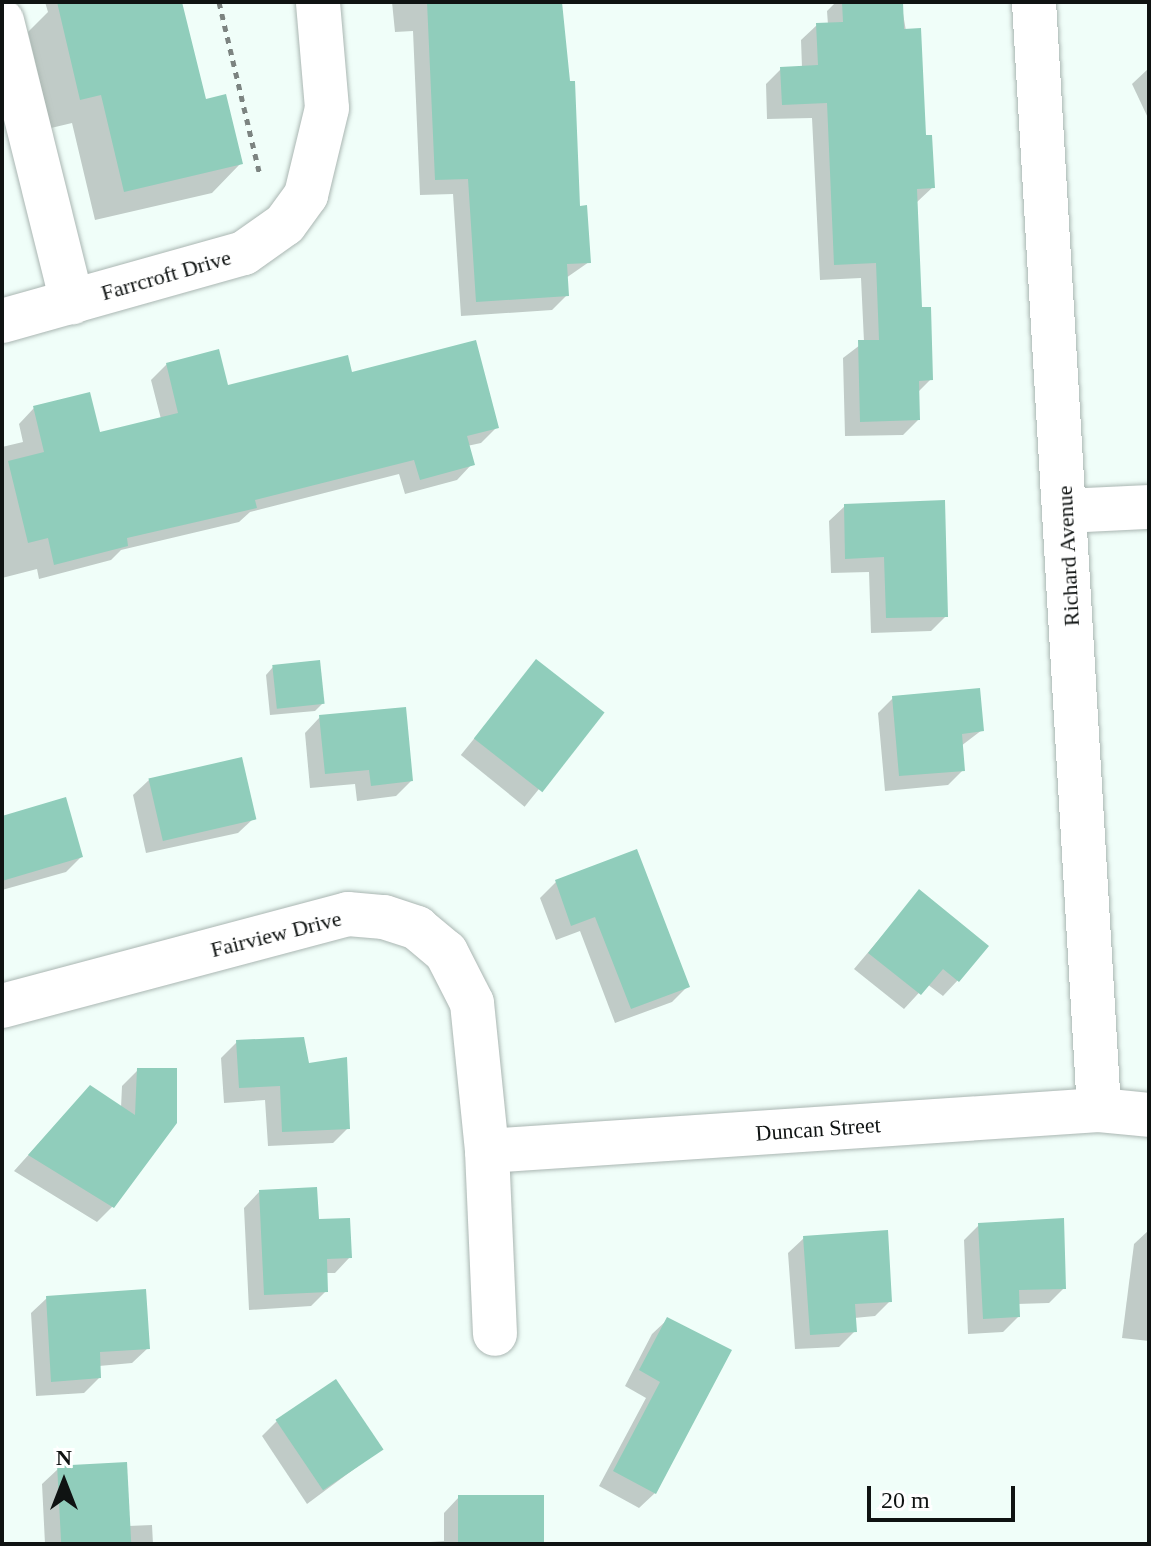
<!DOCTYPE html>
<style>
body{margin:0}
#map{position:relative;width:1151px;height:1546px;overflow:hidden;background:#f0fef9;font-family:Georgia,serif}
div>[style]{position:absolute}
.shadow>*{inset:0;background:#0003;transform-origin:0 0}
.building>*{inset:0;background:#90cdbb;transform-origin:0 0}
.path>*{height:5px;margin-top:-2.5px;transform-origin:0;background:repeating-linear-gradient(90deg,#7c8481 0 6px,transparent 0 12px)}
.roads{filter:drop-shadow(0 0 2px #aab6b2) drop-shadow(0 0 2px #aab6b2)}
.minor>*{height:44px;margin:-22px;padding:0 22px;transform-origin:22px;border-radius:22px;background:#fff}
span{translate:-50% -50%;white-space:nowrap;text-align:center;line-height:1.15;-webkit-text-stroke:8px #fff;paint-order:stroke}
.street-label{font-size:22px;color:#0f1312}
.frame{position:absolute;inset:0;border:4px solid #0f1312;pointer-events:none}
.north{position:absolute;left:24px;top:1442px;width:80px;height:80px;-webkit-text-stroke:6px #fff;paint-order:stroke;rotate:0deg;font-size:22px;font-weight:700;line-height:32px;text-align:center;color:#0f1312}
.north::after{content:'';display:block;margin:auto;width:28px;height:36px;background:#0f1312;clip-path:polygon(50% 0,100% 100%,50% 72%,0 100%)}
.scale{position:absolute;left:867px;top:1486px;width:148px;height:36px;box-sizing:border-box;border:4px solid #0f1312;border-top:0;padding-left:10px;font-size:24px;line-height:28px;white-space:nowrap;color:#0f1312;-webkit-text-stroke:6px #fff;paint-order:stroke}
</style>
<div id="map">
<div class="shadow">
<i style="clip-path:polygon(45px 2px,180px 2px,204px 101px,241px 163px,212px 193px,95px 220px,72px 123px,51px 128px,28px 32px,48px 12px)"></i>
<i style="clip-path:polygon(392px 2px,560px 2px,578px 208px,589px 262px,566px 278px,567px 295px,552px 310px,461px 316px,453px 194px,420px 195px,413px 31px,395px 32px)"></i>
<i style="clip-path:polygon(836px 2px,901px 2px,933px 187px,917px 202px,920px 309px,931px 379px,917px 393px,918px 420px,903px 435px,845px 436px,843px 358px,864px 342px,861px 278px,820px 280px,812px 118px,767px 119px,766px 84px,781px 69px,802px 68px,801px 40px,817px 25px,828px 25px,827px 11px)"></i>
<i style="clip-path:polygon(1149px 68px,1149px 120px,1132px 84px)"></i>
<i style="clip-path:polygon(167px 364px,226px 388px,351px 374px,497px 427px,481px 443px,467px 446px,472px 464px,457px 480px,405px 494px,399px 474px,250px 512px,239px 522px,121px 550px,111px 560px,39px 579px,37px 569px,2px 578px,2px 447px,23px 442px,19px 424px,34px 408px,99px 435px,161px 419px,151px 380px)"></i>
<i style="clip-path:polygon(845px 506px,946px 616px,931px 631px,871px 633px,869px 572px,831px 573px,829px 521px)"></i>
<i style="left:537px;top:661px;width:82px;height:121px;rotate:39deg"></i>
<i style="clip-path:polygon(273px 667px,323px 703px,315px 711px,270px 715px,266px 675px)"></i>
<i style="clip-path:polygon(893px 698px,982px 730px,961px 746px,963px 770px,948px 785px,885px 791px,878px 713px)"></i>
<i style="clip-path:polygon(320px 717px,411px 781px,396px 796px,357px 801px,355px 784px,310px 788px,305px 733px)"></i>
<i style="clip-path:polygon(149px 780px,254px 818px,238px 833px,146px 853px,133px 795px)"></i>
<i style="clip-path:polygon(2px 818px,81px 857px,66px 872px,2px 890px)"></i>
<i style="clip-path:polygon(636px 852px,688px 986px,672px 1002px,615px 1023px,580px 931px,556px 940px,540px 898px,556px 882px)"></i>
<i style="clip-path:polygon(920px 891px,958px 980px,943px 996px,927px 984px,904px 1009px,854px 969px)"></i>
<i style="clip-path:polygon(237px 1042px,308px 1065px,348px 1128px,333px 1143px,268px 1146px,265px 1100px,224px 1103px,221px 1058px)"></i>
<i style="clip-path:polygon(138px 1070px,175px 1070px,113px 1206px,97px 1222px,14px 1171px,75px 1103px,121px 1108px,122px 1086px)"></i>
<i style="clip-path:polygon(259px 1192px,317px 1221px,350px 1257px,335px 1273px,325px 1273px,326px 1291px,311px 1306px,249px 1310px,244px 1208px)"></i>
<i style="clip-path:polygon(979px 1225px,1064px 1288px,1049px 1303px,1017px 1304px,1018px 1317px,1003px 1332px,968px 1334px,964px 1240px)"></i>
<i style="clip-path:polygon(1149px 1230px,1149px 1341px,1122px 1338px,1134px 1244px)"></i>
<i style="clip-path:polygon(804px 1238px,890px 1301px,875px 1316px,854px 1318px,855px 1331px,839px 1347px,795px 1349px,788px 1253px)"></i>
<i style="clip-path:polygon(47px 1298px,148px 1348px,132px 1363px,99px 1366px,99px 1378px,84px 1393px,36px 1396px,31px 1313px)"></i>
<i style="clip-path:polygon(668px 1319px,655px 1493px,639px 1508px,599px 1486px,646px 1398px,625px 1386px,652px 1334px)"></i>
<i style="clip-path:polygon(277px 1421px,381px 1449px,307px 1504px,262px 1436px)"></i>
<i style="clip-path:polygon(58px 1469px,128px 1526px,152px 1525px,153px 1544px,45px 1544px,42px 1484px)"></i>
<i style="clip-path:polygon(459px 1497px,543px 1544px,400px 1544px,444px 1541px,444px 1513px)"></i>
</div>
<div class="building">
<i style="clip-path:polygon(57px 2px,182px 2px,206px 99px,226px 94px,243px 164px,124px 192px,101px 95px,80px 100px)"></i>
<i style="clip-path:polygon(427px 2px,562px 2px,570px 81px,575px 81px,580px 206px,587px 205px,591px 263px,567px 264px,569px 296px,476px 302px,468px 179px,435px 180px)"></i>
<i style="clip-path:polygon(842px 2px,903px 2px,904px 29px,921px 28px,926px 135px,932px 135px,935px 188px,917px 189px,922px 307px,931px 307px,933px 380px,919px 381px,920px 420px,860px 422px,858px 340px,879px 340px,876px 263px,834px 265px,827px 103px,782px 105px,780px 67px,818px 65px,816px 23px,843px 22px)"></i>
<i style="clip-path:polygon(476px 340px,499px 428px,467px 436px,475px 465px,420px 480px,414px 460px,255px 500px,257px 508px,127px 538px,128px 546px,54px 565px,48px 538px,28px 543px,8px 461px,44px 452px,33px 406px,90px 392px,100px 432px,178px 413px,166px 363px,219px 349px,228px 385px,348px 355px,352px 372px)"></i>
<i style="clip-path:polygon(945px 500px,948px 617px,886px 618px,884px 557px,845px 559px,844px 504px)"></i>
<i style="left:536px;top:659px;width:87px;height:101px;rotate:38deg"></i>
<i style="left:320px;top:660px;width:44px;height:48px;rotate:84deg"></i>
<i style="clip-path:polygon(980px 688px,984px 731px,962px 734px,965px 771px,899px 776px,892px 696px)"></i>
<i style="clip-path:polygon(406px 707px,413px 781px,371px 786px,369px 770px,325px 774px,319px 715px)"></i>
<i style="left:242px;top:757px;width:64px;height:96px;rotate:77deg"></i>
<i style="clip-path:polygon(66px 797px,83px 857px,2px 881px,2px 816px)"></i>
<i style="clip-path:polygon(637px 849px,690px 987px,631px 1009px,595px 917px,571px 926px,555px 880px)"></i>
<i style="clip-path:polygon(919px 889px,989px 946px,959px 982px,943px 969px,921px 995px,868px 953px)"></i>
<i style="clip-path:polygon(304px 1037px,309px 1063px,347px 1057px,350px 1129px,282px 1132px,280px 1086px,239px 1088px,236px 1040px)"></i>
<i style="clip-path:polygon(137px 1068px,177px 1068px,177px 1123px,114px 1208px,28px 1155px,90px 1085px,135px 1115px)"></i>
<i style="clip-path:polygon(317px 1187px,319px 1219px,350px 1218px,352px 1258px,327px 1259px,328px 1292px,264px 1295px,259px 1190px)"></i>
<i style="clip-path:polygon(1064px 1218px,1066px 1289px,1019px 1290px,1020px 1317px,983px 1319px,978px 1223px)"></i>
<i style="clip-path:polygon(888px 1230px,892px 1302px,855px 1304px,857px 1332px,810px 1335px,803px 1236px)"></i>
<i style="clip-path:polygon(146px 1289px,150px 1349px,100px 1352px,101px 1378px,51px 1382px,46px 1296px)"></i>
<i style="clip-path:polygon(667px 1317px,732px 1350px,656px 1494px,613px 1471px,660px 1382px,639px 1370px)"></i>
<i style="left:336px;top:1379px;width:85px;height:73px;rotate:56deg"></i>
<i style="left:127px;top:1462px;width:82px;height:70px;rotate:87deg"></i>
<i style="left:458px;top:1495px;width:86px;height:49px"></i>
</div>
<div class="path">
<i style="left:219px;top:2px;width:179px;rotate:76.7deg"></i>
</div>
<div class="roads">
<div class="minor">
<i style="left:1034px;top:2px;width:1110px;rotate:86.64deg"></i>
<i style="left:2px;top:21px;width:290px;rotate:76deg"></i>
<i style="left:2px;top:321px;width:251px;rotate:-15.7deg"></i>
<i style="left:244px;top:253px;width:50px;rotate:-35.3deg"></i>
<i style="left:285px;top:224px;width:36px;rotate:-54deg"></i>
<i style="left:306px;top:195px;width:89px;rotate:-76.4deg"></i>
<i style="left:327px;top:108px;width:106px;rotate:-94.9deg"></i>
<i style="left:1066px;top:511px;width:83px;rotate:-2.8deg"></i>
<i style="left:2px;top:1006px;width:358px;rotate:-14.9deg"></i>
<i style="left:348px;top:914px;width:36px;rotate:5deg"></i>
<i style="left:384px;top:917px;width:35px;rotate:18deg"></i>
<i style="left:417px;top:928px;width:38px;rotate:40deg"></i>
<i style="left:446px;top:952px;width:57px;rotate:63deg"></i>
<i style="left:472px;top:1003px;width:149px;rotate:84.2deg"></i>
<i style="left:487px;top:1151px;width:183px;rotate:87.5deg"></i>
<i style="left:487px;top:1151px;width:613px;rotate:-3.83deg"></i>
<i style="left:1099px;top:1110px;width:50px;rotate:5.7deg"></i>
</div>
</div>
<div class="street-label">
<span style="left:166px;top:275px;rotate:-16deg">Farrcroft Drive</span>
<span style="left:1068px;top:556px;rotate:-93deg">Richard Avenue</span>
<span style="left:276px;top:934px;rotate:-14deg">Fairview Drive</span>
<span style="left:818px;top:1129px;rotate:-4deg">Duncan Street</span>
</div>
<div class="frame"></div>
<div class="north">N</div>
<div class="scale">20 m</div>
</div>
